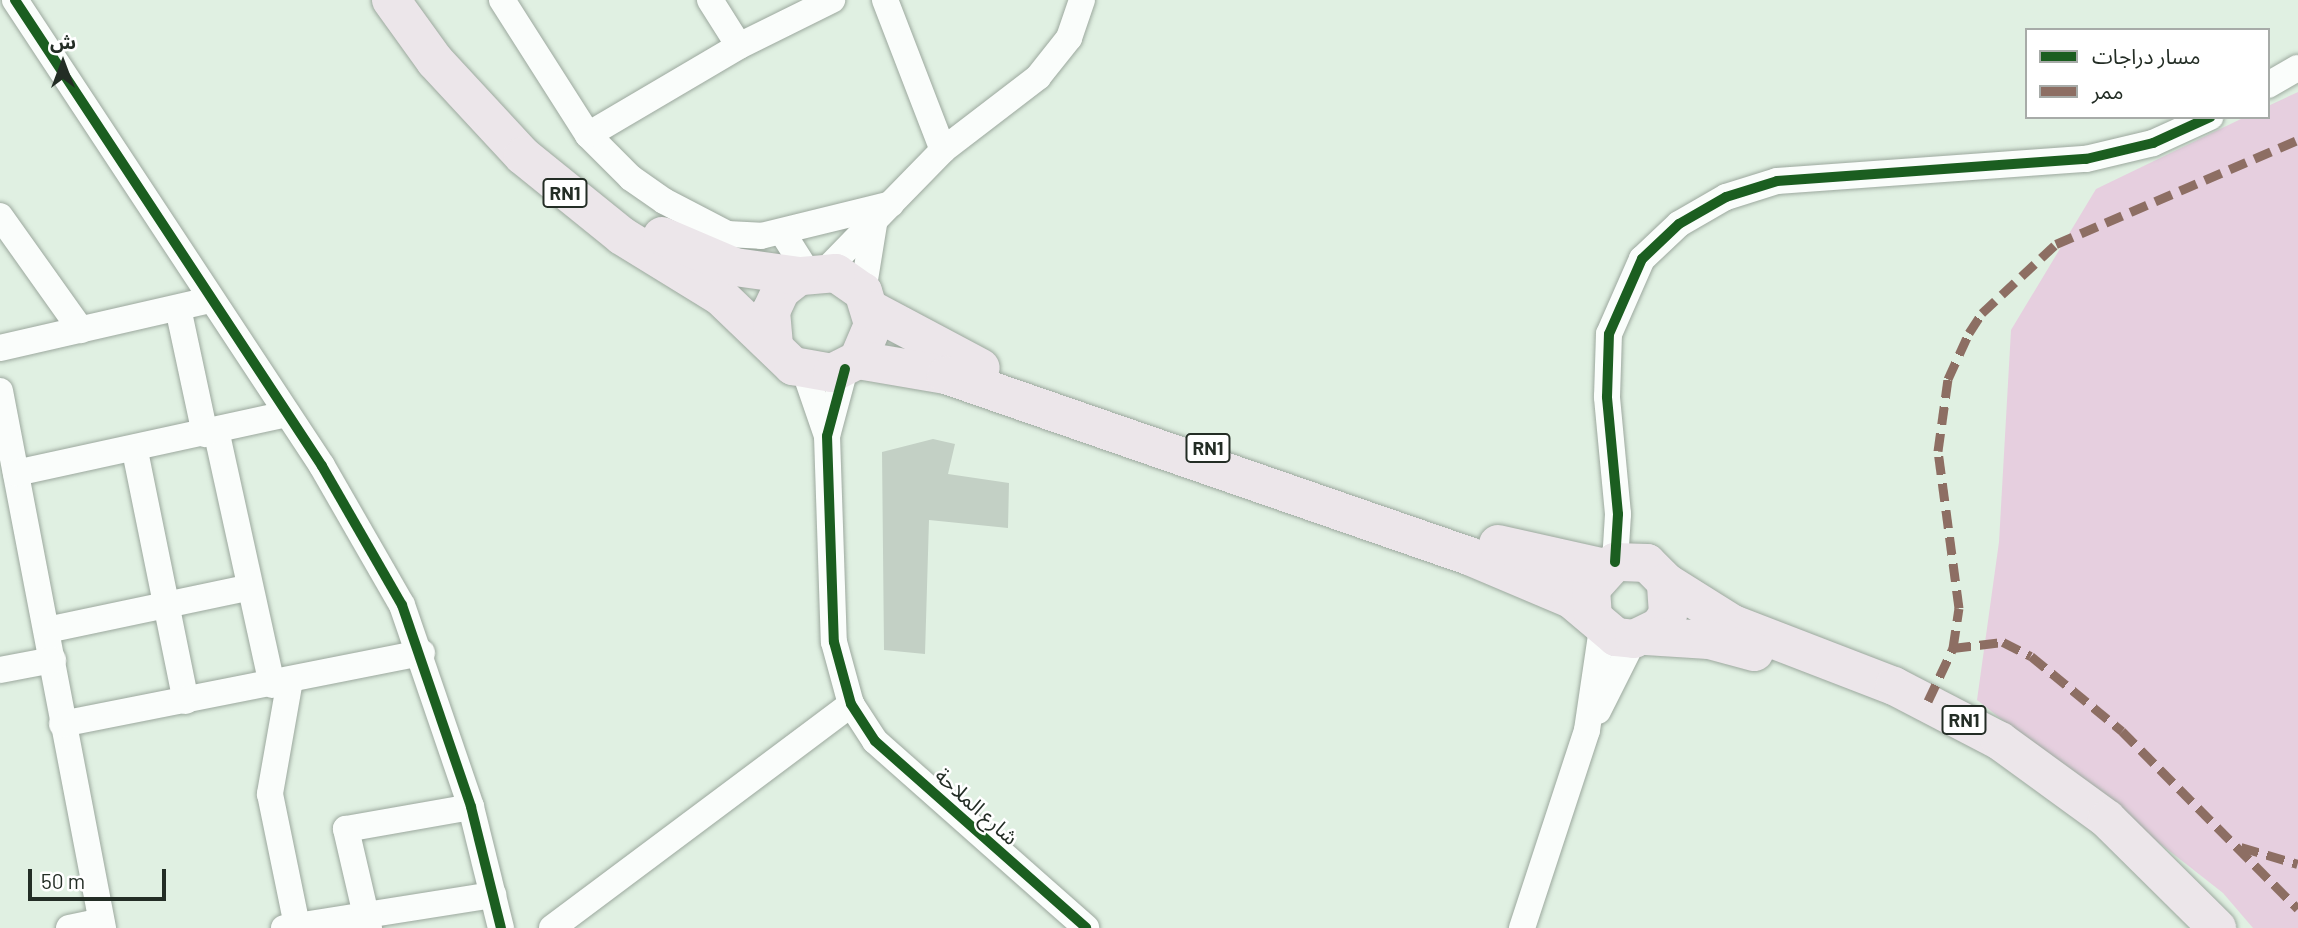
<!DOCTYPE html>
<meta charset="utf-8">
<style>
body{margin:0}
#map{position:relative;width:2298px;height:928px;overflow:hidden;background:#e0f0e2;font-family:Barlow,"Noto Sans Arabic",sans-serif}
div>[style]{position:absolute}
.green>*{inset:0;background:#e6cfdf}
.building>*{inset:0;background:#c3d0c5}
.roads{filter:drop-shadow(0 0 2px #9ca89e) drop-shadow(0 0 2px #9ca89e)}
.minor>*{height:26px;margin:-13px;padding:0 13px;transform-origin:13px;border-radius:13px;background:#fafdfb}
.highway>*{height:38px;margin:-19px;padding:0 19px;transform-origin:19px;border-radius:19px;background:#ece6ea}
.quiet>*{height:9px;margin-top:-4.5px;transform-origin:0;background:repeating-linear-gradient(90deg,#8d6e63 0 18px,transparent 0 27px)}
.cycleway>*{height:10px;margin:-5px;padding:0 5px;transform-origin:5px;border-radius:5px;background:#1b5e20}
span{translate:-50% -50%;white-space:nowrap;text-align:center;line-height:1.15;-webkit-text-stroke:5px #fff;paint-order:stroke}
.shield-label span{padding:2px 5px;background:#fff;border:2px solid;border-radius:5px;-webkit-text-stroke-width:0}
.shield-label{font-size:19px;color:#232d25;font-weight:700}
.street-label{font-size:21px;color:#232d25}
.legend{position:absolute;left:2025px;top:28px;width:245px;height:91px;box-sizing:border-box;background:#fff;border:2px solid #a7aba8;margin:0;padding:9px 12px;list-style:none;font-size:21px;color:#232d25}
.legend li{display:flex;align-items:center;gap:14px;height:35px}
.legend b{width:35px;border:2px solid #a7aba8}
.north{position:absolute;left:28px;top:28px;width:70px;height:70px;-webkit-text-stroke:5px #fff;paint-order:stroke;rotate:0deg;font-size:19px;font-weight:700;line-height:28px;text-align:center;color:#232d25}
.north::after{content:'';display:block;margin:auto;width:24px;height:32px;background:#232d25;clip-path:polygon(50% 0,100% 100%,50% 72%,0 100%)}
.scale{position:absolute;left:28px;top:869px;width:138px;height:32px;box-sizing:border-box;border:4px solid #232d25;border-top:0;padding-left:9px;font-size:21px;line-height:24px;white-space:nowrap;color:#232d25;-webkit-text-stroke:5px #fff;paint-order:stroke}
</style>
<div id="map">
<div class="green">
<i style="clip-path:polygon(2298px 92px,2298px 928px,2253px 928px,2223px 893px,1977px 700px,1999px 542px,2011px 330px,2096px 189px,2245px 117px,2268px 117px,2268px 106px)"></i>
</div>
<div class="building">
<i style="clip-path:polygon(933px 439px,955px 444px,948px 474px,1009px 483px,1008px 528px,929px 520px,925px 654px,884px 650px,882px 452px)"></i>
</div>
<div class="roads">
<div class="minor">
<i style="left:15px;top:0;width:558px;rotate:56.62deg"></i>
<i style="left:322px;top:466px;width:160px;rotate:60.1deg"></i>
<i style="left:402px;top:605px;width:213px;rotate:71.1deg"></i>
<i style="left:471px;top:807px;width:125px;rotate:76.1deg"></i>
<i style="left:502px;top:0;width:160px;rotate:57.5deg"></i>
<i style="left:588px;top:135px;width:61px;rotate:45deg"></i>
<i style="left:631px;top:178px;width:40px;rotate:34.9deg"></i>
<i style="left:664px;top:201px;width:71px;rotate:27.6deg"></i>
<i style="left:727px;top:234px;width:34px;rotate:3deg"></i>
<i style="left:761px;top:236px;width:134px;rotate:-13.8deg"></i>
<i style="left:710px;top:0;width:54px;rotate:57.8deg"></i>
<i style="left:885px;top:0;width:161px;rotate:68.9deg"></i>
<i style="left:2268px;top:85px;width:34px;rotate:-30deg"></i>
<i style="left:588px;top:135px;width:175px;rotate:-30.5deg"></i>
<i style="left:739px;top:46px;width:104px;rotate:-26.3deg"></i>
<i style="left:0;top:216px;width:140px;rotate:54.6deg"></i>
<i style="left:782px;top:232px;width:49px;rotate:57.6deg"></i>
<i style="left:825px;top:271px;width:169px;rotate:-45.7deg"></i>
<i style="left:943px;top:150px;width:120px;rotate:-37.5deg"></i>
<i style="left:1038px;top:77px;width:50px;rotate:-51.5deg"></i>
<i style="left:1069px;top:38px;width:40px;rotate:-71.1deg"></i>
<i style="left:863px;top:292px;width:69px;rotate:-80.8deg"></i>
<i style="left:178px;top:308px;width:129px;rotate:77.9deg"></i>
<i style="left:0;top:348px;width:214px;rotate:-12.9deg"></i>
<i style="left:845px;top:369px;width:69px;rotate:105deg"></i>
<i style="left:827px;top:436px;width:206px;rotate:88.1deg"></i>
<i style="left:834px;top:642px;width:64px;rotate:74.7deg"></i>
<i style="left:851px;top:704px;width:44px;rotate:57deg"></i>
<i style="left:875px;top:741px;width:282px;rotate:41.5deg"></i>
<i style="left:805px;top:372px;width:68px;rotate:71deg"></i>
<i style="left:0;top:391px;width:547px;rotate:79.14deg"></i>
<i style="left:216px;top:430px;width:261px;rotate:77.6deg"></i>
<i style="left:135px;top:451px;width:255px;rotate:78.5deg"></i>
<i style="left:16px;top:473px;width:277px;rotate:-12.3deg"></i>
<i style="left:1615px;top:562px;width:48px;rotate:-86.4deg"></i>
<i style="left:1618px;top:514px;width:118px;rotate:-95.4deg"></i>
<i style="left:1607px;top:397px;width:63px;rotate:-88.2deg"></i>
<i style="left:1609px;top:334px;width:82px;rotate:-66.3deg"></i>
<i style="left:1642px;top:259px;width:51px;rotate:-43.4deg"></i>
<i style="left:1679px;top:224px;width:54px;rotate:-29.9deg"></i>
<i style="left:1726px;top:197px;width:53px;rotate:-17.4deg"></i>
<i style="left:1777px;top:181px;width:310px;rotate:-4.1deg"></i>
<i style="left:2086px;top:159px;width:69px;rotate:-13.4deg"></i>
<i style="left:2153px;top:143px;width:63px;rotate:-24.5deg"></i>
<i style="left:47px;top:630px;width:204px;rotate:-11.9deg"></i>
<i style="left:0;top:670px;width:54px;rotate:-10.7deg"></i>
<i style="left:290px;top:680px;width:116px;rotate:100deg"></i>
<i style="left:270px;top:794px;width:135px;rotate:78.4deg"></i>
<i style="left:1598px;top:711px;width:80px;rotate:-63.4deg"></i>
<i style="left:62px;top:724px;width:367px;rotate:-11.2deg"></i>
<i style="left:69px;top:928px;width:33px;rotate:-12deg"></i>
<i style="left:284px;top:928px;width:212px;rotate:-9deg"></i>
<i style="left:369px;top:928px;width:102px;rotate:-103.1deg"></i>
<i style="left:346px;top:829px;width:127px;rotate:-10deg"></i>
<i style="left:552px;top:928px;width:374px;rotate:-36.8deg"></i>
<i style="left:1522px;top:928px;width:208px;rotate:-71.8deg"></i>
<i style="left:1587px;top:730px;width:103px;rotate:-81.6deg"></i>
</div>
<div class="highway">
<i style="left:391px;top:0;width:75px;rotate:54.2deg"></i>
<i style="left:435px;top:61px;width:129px;rotate:47.2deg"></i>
<i style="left:523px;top:156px;width:127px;rotate:38.9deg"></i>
<i style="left:622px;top:236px;width:116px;rotate:31.6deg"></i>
<i style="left:721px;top:297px;width:100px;rotate:43.8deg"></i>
<i style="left:793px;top:366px;width:40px;rotate:10deg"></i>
<i style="left:832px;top:373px;width:29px;rotate:-27deg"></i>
<i style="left:858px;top:360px;width:39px;rotate:-67deg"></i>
<i style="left:873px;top:324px;width:34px;rotate:-107deg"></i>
<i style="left:863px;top:292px;width:33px;rotate:-145deg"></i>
<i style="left:836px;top:273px;width:37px;rotate:175deg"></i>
<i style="left:799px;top:276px;width:23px;rotate:142deg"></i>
<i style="left:781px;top:290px;width:23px;rotate:115deg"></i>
<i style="left:771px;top:311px;width:34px;rotate:85deg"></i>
<i style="left:662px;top:236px;width:79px;rotate:23deg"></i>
<i style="left:735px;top:267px;width:65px;rotate:8deg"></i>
<i style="left:872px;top:310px;width:123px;rotate:28deg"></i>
<i style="left:858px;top:360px;width:89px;rotate:9.7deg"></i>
<i style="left:946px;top:375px;width:553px;rotate:19.09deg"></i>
<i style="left:1469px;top:556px;width:111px;rotate:22.9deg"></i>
<i style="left:1571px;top:599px;width:59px;rotate:40.2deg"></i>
<i style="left:1616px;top:637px;width:18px;rotate:6deg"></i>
<i style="left:1634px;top:639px;width:28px;rotate:-26deg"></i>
<i style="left:1659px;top:627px;width:16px;rotate:-55deg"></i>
<i style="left:1668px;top:614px;width:32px;rotate:-94deg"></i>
<i style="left:1666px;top:582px;width:27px;rotate:-135deg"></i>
<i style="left:1647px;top:563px;width:32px;rotate:-178deg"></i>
<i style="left:1615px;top:562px;width:36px;rotate:132deg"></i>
<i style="left:1591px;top:589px;width:26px;rotate:86deg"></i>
<i style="left:1498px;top:544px;width:110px;rotate:12.6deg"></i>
<i style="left:1666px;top:582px;width:79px;rotate:32.1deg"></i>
<i style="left:1733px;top:624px;width:173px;rotate:21.1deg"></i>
<i style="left:1894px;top:686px;width:119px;rotate:27.4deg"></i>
<i style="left:2000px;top:741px;width:132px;rotate:36.1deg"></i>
<i style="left:2107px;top:819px;width:155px;rotate:44.7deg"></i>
<i style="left:1646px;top:636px;width:63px;rotate:3.6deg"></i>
<i style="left:1709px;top:640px;width:47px;rotate:14.9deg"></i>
</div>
</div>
<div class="quiet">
<i style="left:1953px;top:648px;width:50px;rotate:-6.8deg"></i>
<i style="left:2003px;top:642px;width:31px;rotate:27deg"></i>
<i style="left:2031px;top:656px;width:118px;rotate:39.5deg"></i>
<i style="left:2122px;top:731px;width:250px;rotate:45.3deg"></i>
<i style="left:1928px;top:701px;width:59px;rotate:-64.7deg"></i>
<i style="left:1953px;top:648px;width:40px;rotate:-81.5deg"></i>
<i style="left:1959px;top:608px;width:158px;rotate:-97.6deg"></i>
<i style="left:1938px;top:451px;width:73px;rotate:-82.1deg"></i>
<i style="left:1948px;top:379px;width:51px;rotate:-65.5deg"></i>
<i style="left:1969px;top:333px;width:24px;rotate:-57deg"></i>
<i style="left:1982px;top:313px;width:101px;rotate:-43deg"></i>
<i style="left:2056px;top:244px;width:263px;rotate:-23.3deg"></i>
<i style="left:2241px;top:847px;width:59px;rotate:16.6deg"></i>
</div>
<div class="cycleway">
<i style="left:15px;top:0;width:558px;rotate:56.62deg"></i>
<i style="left:322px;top:466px;width:160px;rotate:60.1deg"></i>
<i style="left:402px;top:605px;width:213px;rotate:71.1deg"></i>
<i style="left:471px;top:807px;width:125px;rotate:76.1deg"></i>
<i style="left:845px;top:369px;width:69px;rotate:105deg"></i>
<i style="left:827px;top:436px;width:206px;rotate:88.1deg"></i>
<i style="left:834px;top:642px;width:64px;rotate:74.7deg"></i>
<i style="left:851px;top:704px;width:44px;rotate:57deg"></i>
<i style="left:875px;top:741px;width:282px;rotate:41.5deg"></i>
<i style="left:1615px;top:562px;width:48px;rotate:-86.4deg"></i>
<i style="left:1618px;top:514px;width:118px;rotate:-95.4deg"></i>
<i style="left:1607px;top:397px;width:63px;rotate:-88.2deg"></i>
<i style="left:1609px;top:334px;width:82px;rotate:-66.3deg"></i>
<i style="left:1642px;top:259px;width:51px;rotate:-43.4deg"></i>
<i style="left:1679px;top:224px;width:54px;rotate:-29.9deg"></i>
<i style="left:1726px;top:197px;width:53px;rotate:-17.4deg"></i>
<i style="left:1777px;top:181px;width:310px;rotate:-4.1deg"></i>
<i style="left:2086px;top:159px;width:69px;rotate:-13.4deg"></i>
<i style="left:2153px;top:143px;width:63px;rotate:-24.5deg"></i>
</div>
<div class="shield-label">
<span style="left:565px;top:193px">RN1</span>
<span style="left:1208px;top:448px">RN1</span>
<span style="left:1964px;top:720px">RN1</span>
</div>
<div class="street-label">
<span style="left:977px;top:806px;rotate:42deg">شارع الملاحة</span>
</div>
<ul class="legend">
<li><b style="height:9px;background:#1b5e20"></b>مسار دراجات</li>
<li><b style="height:9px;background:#8d6e63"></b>ممر</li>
</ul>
<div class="north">ش</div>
<div class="scale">50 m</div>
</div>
